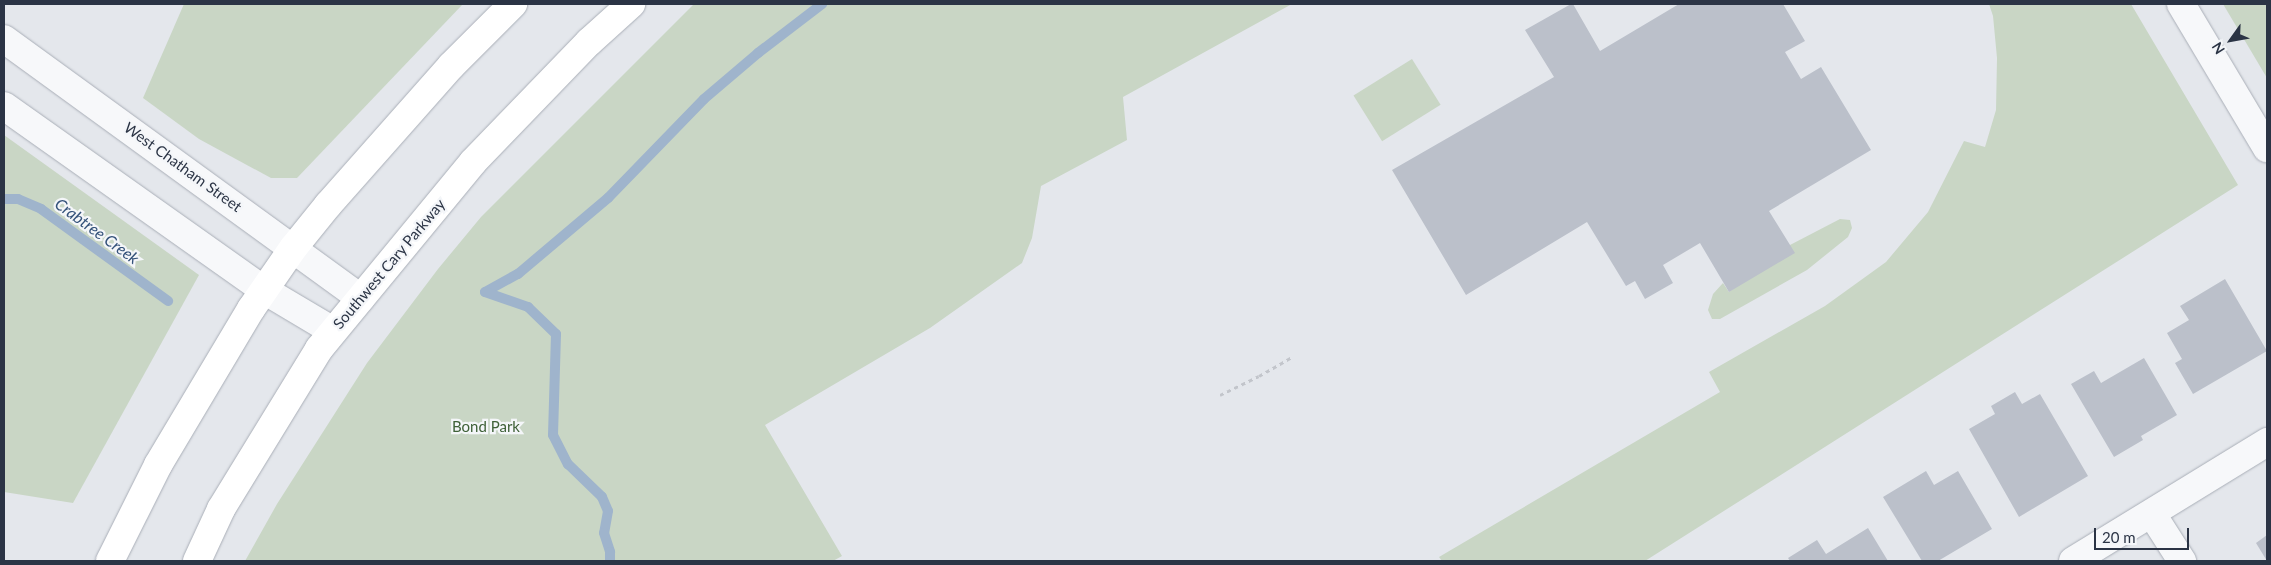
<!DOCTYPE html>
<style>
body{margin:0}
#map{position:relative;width:2271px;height:565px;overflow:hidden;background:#e4e7ec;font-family:Lato,sans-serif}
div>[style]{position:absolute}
.green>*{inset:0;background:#c9d6c5;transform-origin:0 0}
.stream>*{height:10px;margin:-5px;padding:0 5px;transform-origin:5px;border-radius:5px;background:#9fb4cc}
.building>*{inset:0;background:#bbc0ca}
.path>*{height:3px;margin-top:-1.5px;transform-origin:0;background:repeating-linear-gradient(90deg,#c2c5cb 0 4px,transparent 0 8px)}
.roads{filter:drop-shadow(0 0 1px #a9aeb7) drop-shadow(0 0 1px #a9aeb7)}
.minor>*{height:28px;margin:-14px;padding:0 14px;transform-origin:14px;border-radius:14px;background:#f7f8fa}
.tertiary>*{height:28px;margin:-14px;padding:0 14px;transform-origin:14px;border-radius:14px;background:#f7f8fa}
.primary>*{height:28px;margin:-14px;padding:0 14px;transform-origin:14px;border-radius:14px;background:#fff}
span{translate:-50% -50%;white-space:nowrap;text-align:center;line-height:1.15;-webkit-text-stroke:4.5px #f4f6f9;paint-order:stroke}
.street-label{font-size:15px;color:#2b3445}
.park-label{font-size:15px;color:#3f6138}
.water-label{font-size:16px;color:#34527a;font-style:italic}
.frame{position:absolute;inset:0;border:5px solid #2b3445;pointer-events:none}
.north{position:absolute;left:2206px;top:15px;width:50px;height:50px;-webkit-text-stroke:4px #f4f6f9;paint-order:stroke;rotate:238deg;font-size:14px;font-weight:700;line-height:20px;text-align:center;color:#2b3445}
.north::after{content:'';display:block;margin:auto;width:18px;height:22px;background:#2b3445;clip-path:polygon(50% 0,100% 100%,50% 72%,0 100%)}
.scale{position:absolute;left:2094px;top:528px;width:95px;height:22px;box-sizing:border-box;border:2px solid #2b3445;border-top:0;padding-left:6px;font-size:15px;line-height:18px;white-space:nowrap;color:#2b3445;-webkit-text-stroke:4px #f4f6f9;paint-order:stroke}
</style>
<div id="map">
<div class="green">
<i style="clip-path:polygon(184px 4px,463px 4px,297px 178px,271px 178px,199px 139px,143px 98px)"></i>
<i style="clip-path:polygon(694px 4px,1292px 4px,1123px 97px,1127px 140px,1041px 186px,1032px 238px,1022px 263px,930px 328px,765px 425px,842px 556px,833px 561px,245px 561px,277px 504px,367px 363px,438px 269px,481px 217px)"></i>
<i style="clip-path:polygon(1989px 4px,2131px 4px,2238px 185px,1645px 561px,1442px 561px,1439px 557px,1720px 392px,1709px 372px,1825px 306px,1886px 262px,1928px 212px,1964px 141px,1985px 147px,1996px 110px,1997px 58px,1993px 16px)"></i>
<i style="clip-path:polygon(2223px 4px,2267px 4px,2267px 78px)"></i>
<i style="left:1412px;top:59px;width:54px;height:69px;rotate:58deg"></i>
<i style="clip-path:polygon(4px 135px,199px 275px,73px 503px,4px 492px)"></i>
<i style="clip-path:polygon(1840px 219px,1850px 220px,1852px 228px,1848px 237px,1807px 270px,1720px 319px,1712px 319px,1708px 310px,1713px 294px,1723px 283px,1729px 292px,1790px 245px)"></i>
</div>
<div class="stream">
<i style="left:4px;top:199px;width:14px"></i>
<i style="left:18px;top:199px;width:25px;rotate:23deg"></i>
<i style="left:41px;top:209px;width:157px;rotate:35.9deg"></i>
<i style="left:485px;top:292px;width:38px;rotate:-29deg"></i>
<i style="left:518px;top:274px;width:118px;rotate:-40.2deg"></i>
<i style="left:608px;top:198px;width:138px;rotate:-45.9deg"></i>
<i style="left:704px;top:99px;width:71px;rotate:-40.4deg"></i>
<i style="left:758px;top:53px;width:81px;rotate:-37.4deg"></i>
<i style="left:485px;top:292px;width:46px;rotate:19.2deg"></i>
<i style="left:528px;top:307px;width:39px;rotate:44deg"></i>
<i style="left:556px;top:334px;width:101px;rotate:91.7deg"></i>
<i style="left:553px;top:435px;width:33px;rotate:63deg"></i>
<i style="left:568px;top:464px;width:47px;rotate:44.1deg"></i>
<i style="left:602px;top:497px;width:15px;rotate:67deg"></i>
<i style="left:608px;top:511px;width:22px;rotate:100deg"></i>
<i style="left:604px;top:533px;width:20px;rotate:72deg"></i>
<i style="left:610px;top:552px;width:9px;rotate:90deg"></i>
</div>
<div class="building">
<i style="clip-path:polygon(1571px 4px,1573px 4px,1600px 51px,1679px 4px,1783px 4px,1805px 41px,1785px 52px,1801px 79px,1821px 67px,1871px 150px,1769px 211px,1795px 253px,1729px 292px,1700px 243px,1663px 265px,1673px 283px,1645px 299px,1635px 281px,1626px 286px,1587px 222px,1466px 295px,1392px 170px,1554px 77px,1525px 30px)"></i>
<i style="clip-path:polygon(2225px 279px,2267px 351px,2193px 394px,2175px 363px,2182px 359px,2167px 333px,2189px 320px,2180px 306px)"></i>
<i style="clip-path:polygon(2144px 358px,2177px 415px,2141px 436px,2143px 440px,2114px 457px,2071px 384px,2094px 371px,2101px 383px)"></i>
<i style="clip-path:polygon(2015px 392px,2022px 404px,2040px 394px,2088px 476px,2019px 517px,1969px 429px,1995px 414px,1991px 406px)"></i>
<i style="clip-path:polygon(1926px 471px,1934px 485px,1958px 471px,1992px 529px,1938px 561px,1922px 561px,1883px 497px)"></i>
<i style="clip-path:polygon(1868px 528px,1888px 561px,1790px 561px,1788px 558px,1817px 540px,1826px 554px)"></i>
<i style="clip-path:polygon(2267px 535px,2267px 561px,2256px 543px)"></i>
</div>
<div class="path">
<i style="left:1220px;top:395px;width:43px;rotate:-26deg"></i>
<i style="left:1259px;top:376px;width:38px;rotate:-30deg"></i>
</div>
<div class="roads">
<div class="minor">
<i style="left:2181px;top:4px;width:168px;rotate:59.2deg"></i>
<i style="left:2152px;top:514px;width:56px;rotate:57.4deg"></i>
<i style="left:2073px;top:561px;width:228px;rotate:-31.5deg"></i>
</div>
<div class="tertiary">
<i style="left:4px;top:39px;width:441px;rotate:36deg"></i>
<i style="left:4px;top:106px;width:319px;rotate:35.3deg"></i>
<i style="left:264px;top:290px;width:80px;rotate:30.7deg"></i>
</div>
<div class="primary">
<i style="left:110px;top:561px;width:107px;rotate:-63.4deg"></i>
<i style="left:158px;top:465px;width:182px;rotate:-59.2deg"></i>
<i style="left:251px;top:309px;width:75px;rotate:-55.3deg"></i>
<i style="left:294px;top:247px;width:54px;rotate:-51deg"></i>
<i style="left:328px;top:205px;width:186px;rotate:-48.5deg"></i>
<i style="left:451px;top:66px;width:88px;rotate:-45deg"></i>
<i style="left:197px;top:561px;width:57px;rotate:-65.2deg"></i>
<i style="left:221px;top:509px;width:188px;rotate:-58.5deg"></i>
<i style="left:319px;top:349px;width:242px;rotate:-50.5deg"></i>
<i style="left:473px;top:162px;width:167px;rotate:-46deg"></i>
<i style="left:589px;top:42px;width:57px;rotate:-42.1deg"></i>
</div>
</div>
<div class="street-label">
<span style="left:183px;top:167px;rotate:36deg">West Chatham Street</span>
<span style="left:389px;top:264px;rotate:-50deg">Southwest Cary Parkway</span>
</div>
<div class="park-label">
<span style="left:486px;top:427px">Bond Park</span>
</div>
<div class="water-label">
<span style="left:97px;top:231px;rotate:36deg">Crabtree Creek</span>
</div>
<div class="frame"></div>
<div class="north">N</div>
<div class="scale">20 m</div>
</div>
